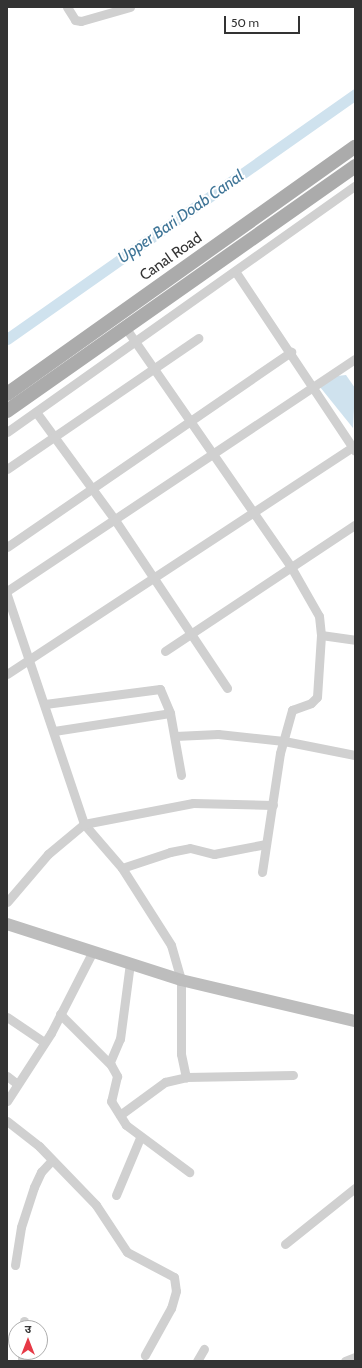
<!DOCTYPE html>
<meta charset="utf-8">
<style>
body{margin:0}
#map{position:relative;width:362px;height:1368px;overflow:hidden;background:#fff;font-family:Cabin,"Noto Sans Devanagari",sans-serif}
div>[style]{position:absolute}
.water>*{inset:0;background:#cfe2ee}
.canal>*{height:11px;margin:-5.5px;padding:0 5.5px;transform-origin:5.5px;border-radius:5.5px;background:#cfe2ee}
.street>*{height:9px;margin:-4.5px;padding:0 4.5px;transform-origin:4.5px;border-radius:4.5px;background:#d0d0d0}
.secondary>*{height:12px;margin:-6px;padding:0 6px;transform-origin:6px;border-radius:6px;background:#bdbdbd}
.primary>*{height:14px;margin:-7px;padding:0 7px;transform-origin:7px;border-radius:7px;background:#ababab}
span{translate:-50% -50%;white-space:nowrap;text-align:center;line-height:1.15;-webkit-text-stroke:4px #fff;paint-order:stroke}
.street-label{font-size:15px;color:#333}
.water-label{font-size:16px;color:#3f7597;font-style:italic}
.frame{position:absolute;inset:0;border:8px solid #333;pointer-events:none}
.north{position:absolute;left:8px;top:1320px;width:40px;height:40px;box-sizing:border-box;background:#fff;border:1px solid #adadad;border-radius:50%;rotate:0deg;font-size:11px;font-weight:700;line-height:16px;text-align:center;color:#333}
.north::after{content:'';display:block;margin:auto;width:14px;height:18px;background:#e63946;clip-path:polygon(50% 0,100% 100%,50% 72%,0 100%)}
.scale{position:absolute;left:224px;top:16px;width:76px;height:18px;box-sizing:border-box;border:2px solid #333;border-top:0;padding-left:5px;font-size:12px;line-height:14px;white-space:nowrap;color:#333;-webkit-text-stroke:3px #fff;paint-order:stroke}
</style>
<div id="map">
<div class="water">
<i style="clip-path:polygon(346px 375px,355px 388px,353px 428px,320px 387px,337px 376px)"></i>
</div>
<div class="canal">
<i style="left:7px;top:339px;width:426px;rotate:-35.1deg"></i>
</div>
<div class="street">
<i style="left:67px;top:7px;width:15px;rotate:58deg"></i>
<i style="left:75px;top:20px;width:6px;rotate:9deg"></i>
<i style="left:81px;top:21px;width:51px;rotate:-15.9deg"></i>
<i style="left:235px;top:271px;width:216px;rotate:56.3deg"></i>
<i style="left:125px;top:327px;width:292px;rotate:55.3deg"></i>
<i style="left:291px;top:567px;width:56px;rotate:60.3deg"></i>
<i style="left:319px;top:616px;width:19px;rotate:84deg"></i>
<i style="left:321px;top:635px;width:34px;rotate:8deg"></i>
<i style="left:36px;top:412px;width:134px;rotate:53.8deg"></i>
<i style="left:115px;top:520px;width:202px;rotate:56.3deg"></i>
<i style="left:7px;top:432px;width:426px;rotate:-35.3deg"></i>
<i style="left:7px;top:469px;width:232px;rotate:-34.4deg"></i>
<i style="left:7px;top:547px;width:345px;rotate:-34.5deg"></i>
<i style="left:7px;top:591px;width:418px;rotate:-33.7deg"></i>
<i style="left:7px;top:595px;width:242px;rotate:71.4deg"></i>
<i style="left:84px;top:824px;width:58px;rotate:49.2deg"></i>
<i style="left:122px;top:868px;width:91px;rotate:57.5deg"></i>
<i style="left:171px;top:945px;width:36px;rotate:74deg"></i>
<i style="left:181px;top:980px;width:74px;rotate:90deg"></i>
<i style="left:181px;top:1054px;width:24px;rotate:78deg"></i>
<i style="left:165px;top:651px;width:228px;rotate:-33.6deg"></i>
<i style="left:7px;top:674px;width:413px;rotate:-33.3deg"></i>
<i style="left:45px;top:704px;width:116px;rotate:-7.4deg"></i>
<i style="left:160px;top:689px;width:26px;rotate:67deg"></i>
<i style="left:170px;top:713px;width:63px;rotate:79.9deg"></i>
<i style="left:54px;top:731px;width:117px;rotate:-8.8deg"></i>
<i style="left:175px;top:736px;width:43px;rotate:-2.7deg"></i>
<i style="left:218px;top:734px;width:66px;rotate:6.1deg"></i>
<i style="left:284px;top:741px;width:72px;rotate:11.2deg"></i>
<i style="left:122px;top:868px;width:51px;rotate:-18.4deg"></i>
<i style="left:170px;top:852px;width:20px;rotate:-11deg"></i>
<i style="left:190px;top:848px;width:25px;rotate:14deg"></i>
<i style="left:214px;top:854px;width:53px;rotate:-10.9deg"></i>
<i style="left:262px;top:872px;width:120px;rotate:-81.4deg"></i>
<i style="left:280px;top:753px;width:45px;rotate:-74.4deg"></i>
<i style="left:292px;top:710px;width:20px;rotate:-20deg"></i>
<i style="left:311px;top:703px;width:8px;rotate:-45deg"></i>
<i style="left:317px;top:697px;width:62px;rotate:-86.3deg"></i>
<i style="left:7px;top:902px;width:63px;rotate:-49.5deg"></i>
<i style="left:48px;top:854px;width:47px;rotate:-39.8deg"></i>
<i style="left:84px;top:824px;width:111px;rotate:-10.9deg"></i>
<i style="left:193px;top:803px;width:80px;rotate:1.4deg"></i>
<i style="left:60px;top:1014px;width:72px;rotate:45deg"></i>
<i style="left:111px;top:1065px;width:13px;rotate:61deg"></i>
<i style="left:117px;top:1076px;width:26px;rotate:103deg"></i>
<i style="left:111px;top:1101px;width:28px;rotate:58deg"></i>
<i style="left:126px;top:1125px;width:79px;rotate:36.7deg"></i>
<i style="left:7px;top:1017px;width:45px;rotate:34deg"></i>
<i style="left:110px;top:1062px;width:25px;rotate:-67deg"></i>
<i style="left:120px;top:1039px;width:77px;rotate:-82.5deg"></i>
<i style="left:7px;top:1076px;width:11px;rotate:38deg"></i>
<i style="left:7px;top:1101px;width:81px;rotate:-57.1deg"></i>
<i style="left:51px;top:1033px;width:92px;rotate:-62.9deg"></i>
<i style="left:120px;top:1115px;width:56px;rotate:-36.3deg"></i>
<i style="left:165px;top:1082px;width:22px;rotate:-13deg"></i>
<i style="left:186px;top:1077px;width:107px;rotate:-1.1deg"></i>
<i style="left:7px;top:1121px;width:41px;rotate:38deg"></i>
<i style="left:39px;top:1146px;width:82px;rotate:46deg"></i>
<i style="left:96px;top:1205px;width:56px;rotate:56.6deg"></i>
<i style="left:127px;top:1252px;width:53px;rotate:28deg"></i>
<i style="left:174px;top:1277px;width:14px;rotate:82deg"></i>
<i style="left:176px;top:1291px;width:18px;rotate:106deg"></i>
<i style="left:171px;top:1308px;width:54px;rotate:119deg"></i>
<i style="left:116px;top:1195px;width:62px;rotate:-67.2deg"></i>
<i style="left:285px;top:1244px;width:90px;rotate:-38.7deg"></i>
<i style="left:15px;top:1265px;width:38px;rotate:-81deg"></i>
<i style="left:21px;top:1227px;width:42px;rotate:-72deg"></i>
<i style="left:34px;top:1187px;width:17px;rotate:-65deg"></i>
<i style="left:41px;top:1172px;width:16px;rotate:-47deg"></i>
<i style="left:24px;top:1328px;width:7px;rotate:-90deg"></i>
<i style="left:22px;top:1361px;width:9px;rotate:-90deg"></i>
<i style="left:197px;top:1361px;width:14px;rotate:-60deg"></i>
<i style="left:345px;top:1361px;width:11px;rotate:-22deg"></i>
</div>
<div class="secondary">
<i style="left:7px;top:924px;width:183px;rotate:17.8deg"></i>
<i style="left:181px;top:980px;width:179px;rotate:13.3deg"></i>
</div>
<div class="primary">
<i style="left:7px;top:394px;width:427px;rotate:-35.4deg"></i>
<i style="left:7px;top:411px;width:426px;rotate:-35.1deg"></i>
</div>
<div class="street-label">
<span style="left:171px;top:257px;rotate:-35deg">Canal Road</span>
</div>
<div class="water-label">
<span style="left:181px;top:217px;rotate:-35deg">Upper Bari Doab Canal</span>
</div>
<div class="frame"></div>
<div class="north">उ</div>
<div class="scale">50 m</div>
</div>
